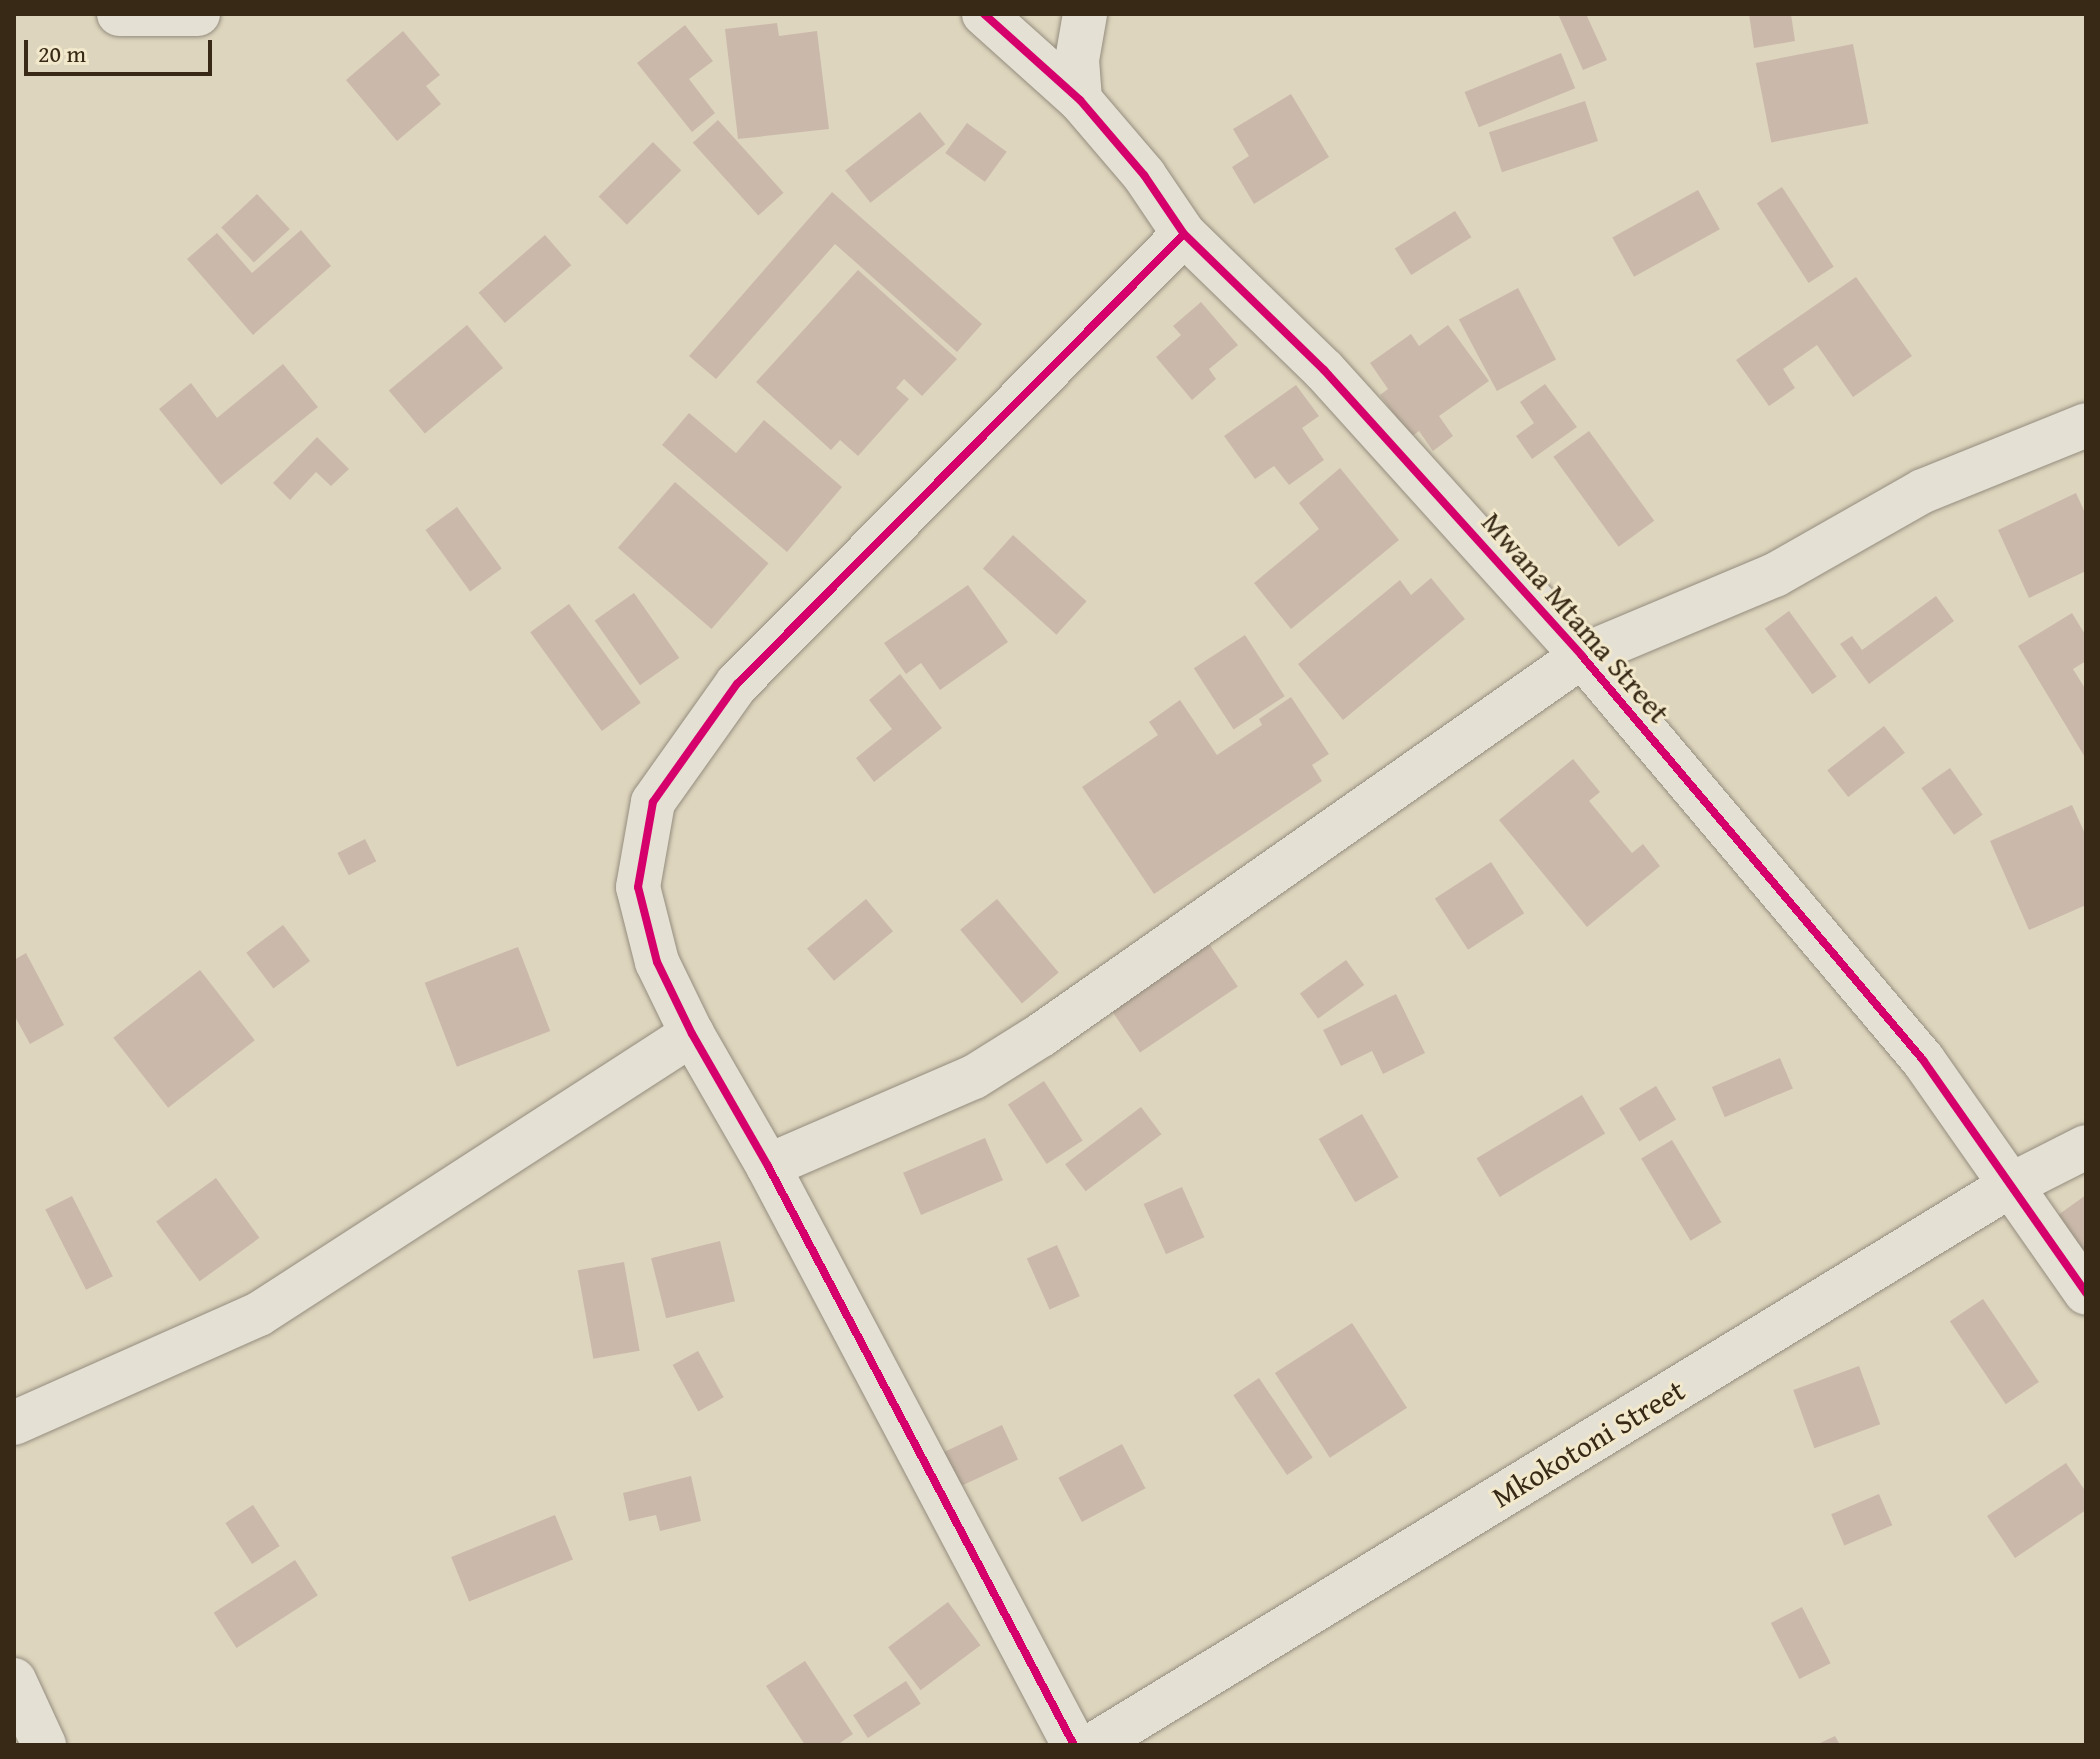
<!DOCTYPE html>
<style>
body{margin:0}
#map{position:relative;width:2100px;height:1759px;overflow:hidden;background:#ded5be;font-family:"Gentium Book Plus",serif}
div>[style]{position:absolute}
.building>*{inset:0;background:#cab9aa;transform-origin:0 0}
.roads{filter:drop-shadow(0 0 2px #948d7e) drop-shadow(0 0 2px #948d7e)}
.minor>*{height:44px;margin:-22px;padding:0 22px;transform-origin:22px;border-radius:22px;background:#e5e0d4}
.cycleway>*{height:8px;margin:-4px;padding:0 4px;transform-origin:4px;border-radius:4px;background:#d6006c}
span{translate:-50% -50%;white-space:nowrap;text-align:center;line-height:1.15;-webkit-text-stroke:6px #f2e8cc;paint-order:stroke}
.street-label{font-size:30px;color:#372915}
.frame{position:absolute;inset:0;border:16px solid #372915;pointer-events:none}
.scale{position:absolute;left:24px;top:40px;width:188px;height:36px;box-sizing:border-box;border:4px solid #372915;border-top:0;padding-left:10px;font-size:24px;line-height:28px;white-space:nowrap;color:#372915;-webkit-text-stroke:6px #f2e8cc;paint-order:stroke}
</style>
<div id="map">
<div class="building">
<i style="clip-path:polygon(1558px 14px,1586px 14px,1607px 60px,1583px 70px)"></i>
<i style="clip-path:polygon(1749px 14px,1791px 14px,1795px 41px,1754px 48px)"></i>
<i style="clip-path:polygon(777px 23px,779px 36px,817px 31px,829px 129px,738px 139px,725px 29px)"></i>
<i style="clip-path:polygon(685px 25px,713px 61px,689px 79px,715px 113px,692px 132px,637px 63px)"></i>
<i style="clip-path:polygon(403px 31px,440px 75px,426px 86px,441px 104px,397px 141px,346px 80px)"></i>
<i style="left:1853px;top:44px;width:81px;height:99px;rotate:79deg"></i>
<i style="left:1561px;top:53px;width:38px;height:104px;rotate:68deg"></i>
<i style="clip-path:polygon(1291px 94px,1329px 157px,1254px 204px,1232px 167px,1249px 156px,1233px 129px)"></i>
<i style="left:1585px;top:101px;width:42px;height:101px;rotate:72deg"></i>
<i style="left:920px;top:112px;width:41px;height:95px;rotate:52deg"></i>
<i style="left:718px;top:120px;width:98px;height:34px;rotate:48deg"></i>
<i style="left:967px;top:123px;width:49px;height:37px;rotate:36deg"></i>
<i style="left:653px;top:142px;width:40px;height:77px;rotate:45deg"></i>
<i style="left:1782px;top:187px;width:95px;height:30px;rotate:57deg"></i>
<i style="left:1698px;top:190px;width:45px;height:98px;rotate:61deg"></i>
<i style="clip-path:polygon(832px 192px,982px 324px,957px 352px,835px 244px,716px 379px,689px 356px)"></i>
<i style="left:257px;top:194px;width:48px;height:49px;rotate:47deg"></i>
<i style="left:1455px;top:211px;width:31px;height:71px;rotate:58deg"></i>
<i style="clip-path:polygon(301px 230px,331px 266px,253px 335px,187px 259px,217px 233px,252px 273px)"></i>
<i style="left:545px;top:235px;width:40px;height:88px;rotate:49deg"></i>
<i style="clip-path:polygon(858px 270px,957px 359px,922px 396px,904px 379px,896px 388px,909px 399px,858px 456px,840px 440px,831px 450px,756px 382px)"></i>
<i style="clip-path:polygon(1856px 277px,1912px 356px,1853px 397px,1817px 345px,1783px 369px,1795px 388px,1769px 406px,1736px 360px)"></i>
<i style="left:1518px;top:288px;width:81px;height:67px;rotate:62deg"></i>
<i style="clip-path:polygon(1201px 302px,1238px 345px,1209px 369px,1216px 379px,1192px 400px,1156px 357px,1181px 335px,1173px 326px)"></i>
<i style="left:467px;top:325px;width:56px;height:102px;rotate:50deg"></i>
<i style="clip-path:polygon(1448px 325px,1489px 381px,1439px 416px,1453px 436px,1433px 451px,1419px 431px,1411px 437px,1380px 395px,1388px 389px,1370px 363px,1411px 334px,1419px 346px)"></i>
<i style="clip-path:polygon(283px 364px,318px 407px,221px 485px,159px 409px,191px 383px,217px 418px)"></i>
<i style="clip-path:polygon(1545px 384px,1577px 427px,1532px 459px,1516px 436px,1534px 423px,1520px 402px)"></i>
<i style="clip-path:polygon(1296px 385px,1319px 416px,1302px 428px,1324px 460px,1289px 485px,1274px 466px,1255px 479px,1224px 436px)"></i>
<i style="clip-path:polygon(689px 413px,736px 453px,764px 420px,842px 487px,787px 552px,662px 445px)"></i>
<i style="left:1589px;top:431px;width:111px;height:44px;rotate:54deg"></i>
<i style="clip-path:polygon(317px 437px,349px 469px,331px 486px,316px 472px,290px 500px,273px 483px)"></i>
<i style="clip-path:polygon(1340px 468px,1399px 540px,1291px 629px,1254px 583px,1319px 529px,1299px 503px)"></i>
<i style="left:675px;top:482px;width:124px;height:87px;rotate:41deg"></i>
<i style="clip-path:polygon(2076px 493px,2086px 515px,2086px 571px,2029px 598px,1998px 530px)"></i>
<i style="left:457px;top:507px;width:76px;height:39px;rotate:54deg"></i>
<i style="left:1013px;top:535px;width:99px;height:45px;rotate:42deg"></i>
<i style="clip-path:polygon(1431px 578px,1465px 619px,1343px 720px,1298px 664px,1400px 580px,1411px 595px)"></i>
<i style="clip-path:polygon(968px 585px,1008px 642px,940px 690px,921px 663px,906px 674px,884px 643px)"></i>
<i style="left:634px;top:593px;width:79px;height:48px;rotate:55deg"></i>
<i style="clip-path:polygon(1936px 596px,1954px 621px,1869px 684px,1840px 644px,1852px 636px,1862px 650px)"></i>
<i style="left:569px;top:604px;width:122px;height:48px;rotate:54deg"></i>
<i style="left:1789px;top:611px;width:81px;height:30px;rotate:54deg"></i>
<i style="clip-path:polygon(2072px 613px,2086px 636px,2086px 661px,2073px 669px,2086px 690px,2086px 759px,2018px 646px)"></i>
<i style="left:1245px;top:635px;width:73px;height:61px;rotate:57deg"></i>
<i style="clip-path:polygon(900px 674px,942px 728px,874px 782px,856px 758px,892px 729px,869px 700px)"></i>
<i style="clip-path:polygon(1291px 697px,1329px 754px,1312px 765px,1322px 781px,1154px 894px,1082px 787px,1158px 735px,1149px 722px,1180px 700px,1217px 755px,1262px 725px,1259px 719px)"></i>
<i style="left:1884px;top:726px;width:34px;height:72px;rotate:52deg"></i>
<i style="clip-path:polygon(1573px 759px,1600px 792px,1589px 801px,1632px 853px,1643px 844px,1660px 866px,1587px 927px,1499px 820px)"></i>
<i style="left:1950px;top:768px;width:57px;height:35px;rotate:55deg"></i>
<i style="clip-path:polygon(2072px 805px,2086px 836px,2086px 905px,2029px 930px,1990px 841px)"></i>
<i style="left:365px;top:839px;width:25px;height:31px;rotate:63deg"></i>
<i style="left:1491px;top:862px;width:61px;height:67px;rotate:57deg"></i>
<i style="left:866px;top:899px;width:42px;height:77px;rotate:50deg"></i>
<i style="left:997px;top:899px;width:96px;height:48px;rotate:50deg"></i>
<i style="left:283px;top:925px;width:45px;height:46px;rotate:53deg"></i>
<i style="left:1197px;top:926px;width:73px;height:118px;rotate:56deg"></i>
<i style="left:518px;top:947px;width:90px;height:100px;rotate:69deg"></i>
<i style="clip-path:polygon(26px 953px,64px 1025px,30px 1044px,14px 1015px,14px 960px)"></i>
<i style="left:1346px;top:960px;width:31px;height:57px;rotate:54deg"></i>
<i style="left:200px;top:970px;width:89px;height:110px;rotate:52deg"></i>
<i style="clip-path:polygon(1396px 994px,1425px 1053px,1383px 1074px,1372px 1051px,1341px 1066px,1323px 1030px)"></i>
<i style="left:1780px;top:1058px;width:33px;height:74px;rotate:67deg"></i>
<i style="left:1044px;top:1081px;width:71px;height:43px;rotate:57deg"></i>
<i style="left:1656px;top:1086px;width:39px;height:43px;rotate:59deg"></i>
<i style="left:1582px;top:1095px;width:45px;height:123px;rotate:59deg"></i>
<i style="left:1141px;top:1107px;width:34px;height:95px;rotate:53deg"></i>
<i style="left:1362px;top:1114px;width:73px;height:50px;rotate:60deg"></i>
<i style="left:985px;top:1138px;width:46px;height:89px;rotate:67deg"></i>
<i style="left:1672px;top:1140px;width:96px;height:36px;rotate:59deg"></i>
<i style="left:216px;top:1178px;width:74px;height:74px;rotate:54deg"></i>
<i style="left:1182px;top:1187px;width:55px;height:42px;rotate:66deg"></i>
<i style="clip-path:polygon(2086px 1195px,2086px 1268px,2051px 1220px)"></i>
<i style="left:72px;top:1196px;width:90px;height:30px;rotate:63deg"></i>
<i style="left:720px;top:1241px;width:62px;height:71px;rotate:76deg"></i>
<i style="left:1057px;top:1245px;width:56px;height:33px;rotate:66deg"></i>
<i style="left:624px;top:1262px;width:90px;height:47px;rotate:80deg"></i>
<i style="left:1983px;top:1299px;width:100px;height:40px;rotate:56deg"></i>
<i style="left:1352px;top:1323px;width:101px;height:92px;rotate:57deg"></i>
<i style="left:698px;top:1351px;width:53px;height:29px;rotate:61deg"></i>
<i style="left:1859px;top:1366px;width:62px;height:70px;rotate:70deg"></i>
<i style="left:1259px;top:1378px;width:96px;height:31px;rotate:56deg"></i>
<i style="left:1002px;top:1425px;width:38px;height:67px;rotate:65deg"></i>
<i style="left:1122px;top:1444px;width:50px;height:72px;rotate:62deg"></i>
<i style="clip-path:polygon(2066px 1463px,2086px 1492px,2086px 1510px,2015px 1558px,1987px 1516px)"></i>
<i style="clip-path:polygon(691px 1476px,701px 1521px,660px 1531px,656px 1515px,629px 1521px,623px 1493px)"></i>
<i style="left:1879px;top:1494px;width:34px;height:52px;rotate:67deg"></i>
<i style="left:253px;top:1505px;width:49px;height:33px;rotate:57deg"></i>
<i style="left:555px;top:1515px;width:48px;height:112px;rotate:68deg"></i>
<i style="left:295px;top:1560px;width:42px;height:97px;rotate:57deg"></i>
<i style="left:948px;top:1602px;width:54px;height:75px;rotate:53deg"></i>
<i style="left:1802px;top:1607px;width:63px;height:35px;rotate:63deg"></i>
<i style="clip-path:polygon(805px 1661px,853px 1734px,837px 1745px,805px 1745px,766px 1686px)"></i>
<i style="left:906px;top:1681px;width:27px;height:63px;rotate:57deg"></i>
<i style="clip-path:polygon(1835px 1736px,1840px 1745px,1816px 1745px)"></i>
</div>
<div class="roads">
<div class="minor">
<i style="left:119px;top:14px;width:79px"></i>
<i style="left:984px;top:14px;width:129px;rotate:41.9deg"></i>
<i style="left:1080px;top:100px;width:99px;rotate:49.5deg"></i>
<i style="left:1144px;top:175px;width:71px;rotate:55.9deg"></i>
<i style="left:1184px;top:234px;width:195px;rotate:44.2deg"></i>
<i style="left:1324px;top:370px;width:385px;rotate:47.9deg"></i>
<i style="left:1582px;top:656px;width:529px;rotate:49.83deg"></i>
<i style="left:1923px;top:1060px;width:284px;rotate:55deg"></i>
<i style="left:1080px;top:100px;width:40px;rotate:-94.3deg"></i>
<i style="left:1077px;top:60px;width:47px;rotate:-80.1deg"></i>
<i style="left:768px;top:1166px;width:224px;rotate:-23.4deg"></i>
<i style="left:974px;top:1077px;width:79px;rotate:-32.1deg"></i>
<i style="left:1041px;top:1035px;width:661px;rotate:-35.01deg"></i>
<i style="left:1582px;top:656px;width:209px;rotate:-22.8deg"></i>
<i style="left:1775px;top:575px;width:170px;rotate:-29.6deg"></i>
<i style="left:1923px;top:491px;width:176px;rotate:-22deg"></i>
<i style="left:14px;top:1423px;width:268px;rotate:-24deg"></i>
<i style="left:259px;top:1314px;width:516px;rotate:-32.89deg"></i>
<i style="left:14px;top:1680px;width:72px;rotate:65.2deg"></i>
<i style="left:1074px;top:1745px;width:655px;rotate:-117.86deg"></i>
<i style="left:768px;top:1166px;width:152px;rotate:-119.9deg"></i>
<i style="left:692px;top:1034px;width:80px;rotate:-115.9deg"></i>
<i style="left:657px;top:962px;width:77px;rotate:-104.2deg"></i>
<i style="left:638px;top:887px;width:86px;rotate:-80deg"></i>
<i style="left:653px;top:802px;width:145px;rotate:-54.6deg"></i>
<i style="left:737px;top:684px;width:634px;rotate:-45.19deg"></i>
<i style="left:1093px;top:1745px;width:1075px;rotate:-31.38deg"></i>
<i style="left:2011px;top:1185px;width:84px;rotate:-26.9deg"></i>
</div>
</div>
<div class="cycleway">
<i style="left:984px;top:14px;width:129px;rotate:41.9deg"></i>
<i style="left:1080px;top:100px;width:99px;rotate:49.5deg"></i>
<i style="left:1144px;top:175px;width:71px;rotate:55.9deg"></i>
<i style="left:1184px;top:234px;width:195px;rotate:44.2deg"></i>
<i style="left:1324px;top:370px;width:385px;rotate:47.9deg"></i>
<i style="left:1582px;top:656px;width:529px;rotate:49.83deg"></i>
<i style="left:1923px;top:1060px;width:284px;rotate:55deg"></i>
<i style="left:1074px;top:1745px;width:655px;rotate:-117.86deg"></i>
<i style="left:768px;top:1166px;width:152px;rotate:-119.9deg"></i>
<i style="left:692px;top:1034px;width:80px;rotate:-115.9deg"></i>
<i style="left:657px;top:962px;width:77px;rotate:-104.2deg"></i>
<i style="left:638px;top:887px;width:86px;rotate:-80deg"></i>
<i style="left:653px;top:802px;width:145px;rotate:-54.6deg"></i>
<i style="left:737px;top:684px;width:634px;rotate:-45.19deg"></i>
</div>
<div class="street-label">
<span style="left:1576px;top:617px;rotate:49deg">Mwana Mtama Street</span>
<span style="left:1588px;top:1443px;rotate:-31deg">Mkokotoni Street</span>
</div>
<div class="frame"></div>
<div class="scale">20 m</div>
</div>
